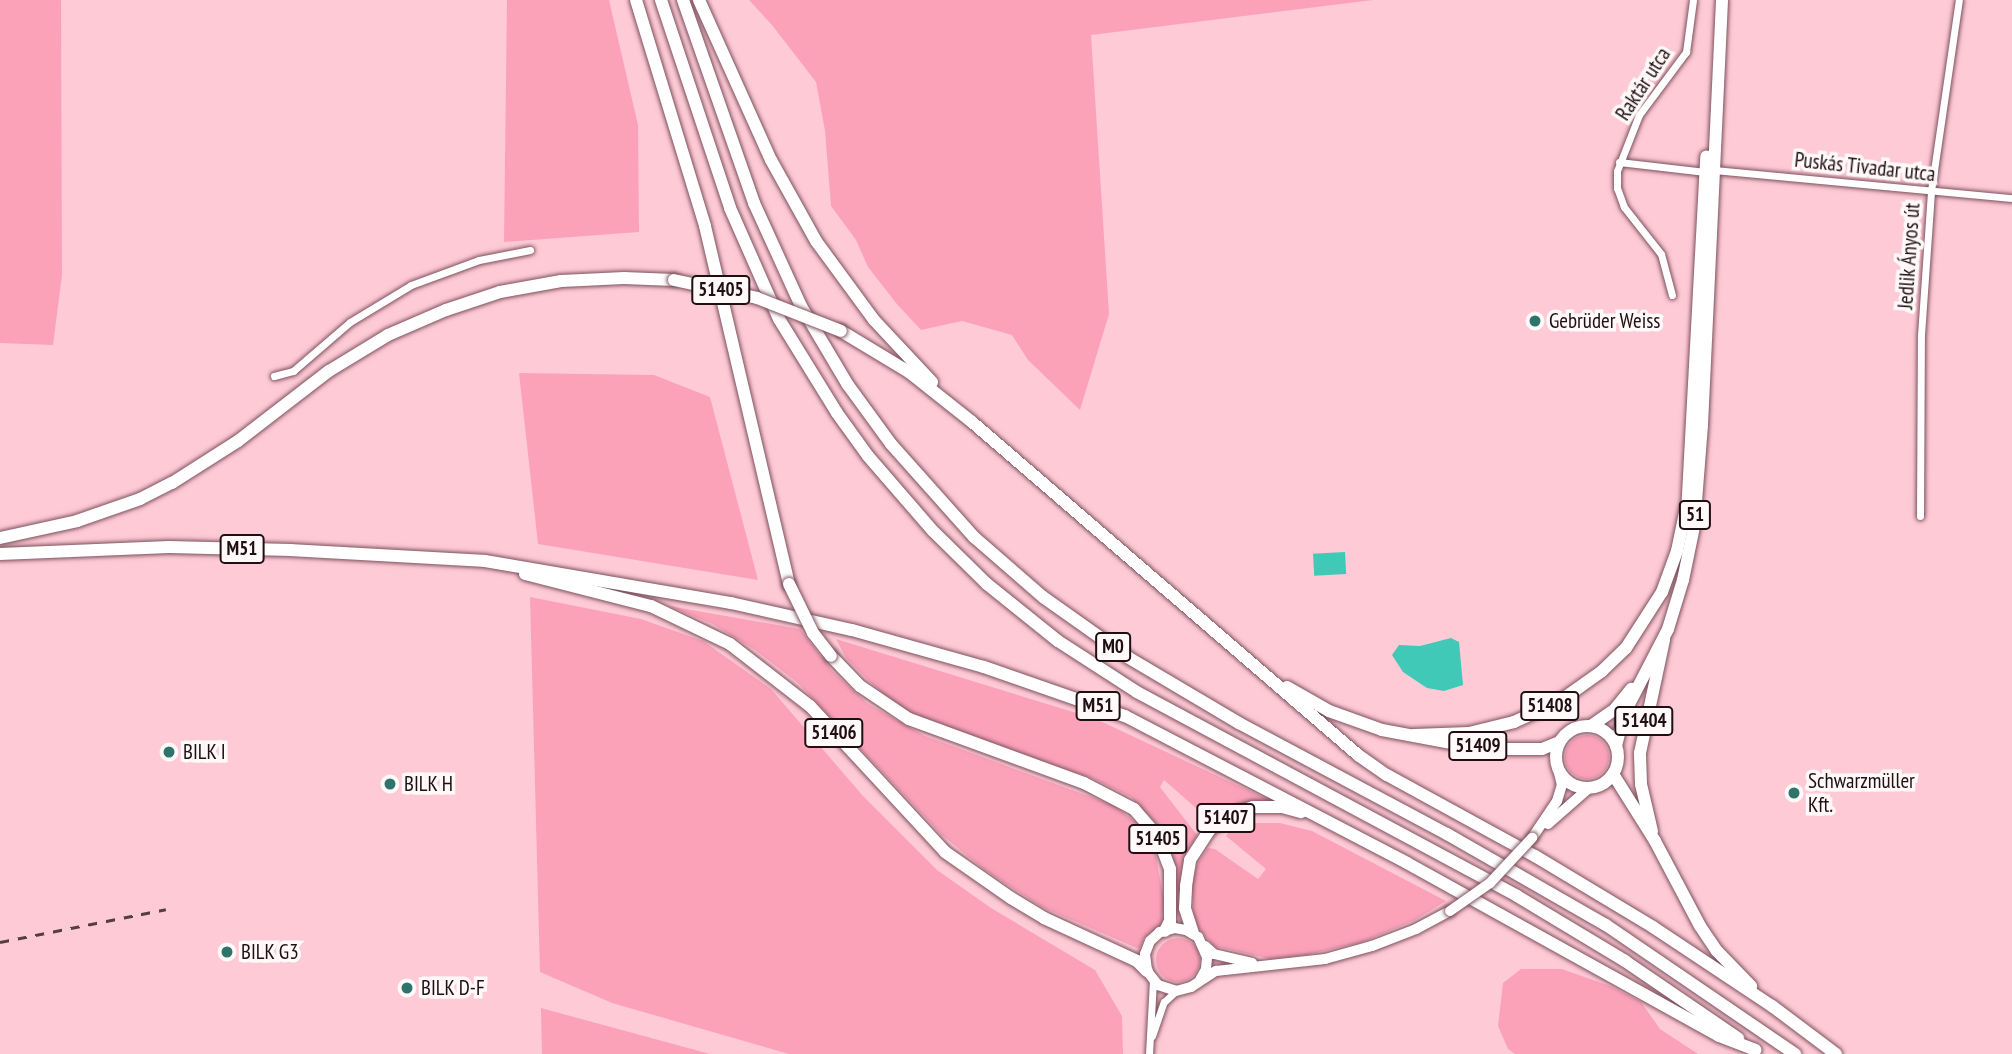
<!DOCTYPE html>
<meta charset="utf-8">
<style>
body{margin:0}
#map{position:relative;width:2012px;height:1054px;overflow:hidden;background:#fecad6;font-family:"PT Sans Narrow",sans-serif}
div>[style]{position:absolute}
.green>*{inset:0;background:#fba2b9}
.round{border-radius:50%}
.water>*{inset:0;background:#40c9b7;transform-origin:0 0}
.roads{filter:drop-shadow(0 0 2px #7d515d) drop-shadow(0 0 2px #7d515d)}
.minor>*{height:7px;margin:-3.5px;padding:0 3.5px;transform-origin:3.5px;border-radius:3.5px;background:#fff}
.tertiary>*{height:10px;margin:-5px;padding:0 5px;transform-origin:5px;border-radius:5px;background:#fff}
.primary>*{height:12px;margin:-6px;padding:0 6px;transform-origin:6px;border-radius:6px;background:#fff}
.primary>.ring{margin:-6px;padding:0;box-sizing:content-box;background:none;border:12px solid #fff;border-radius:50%}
.trunk>*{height:12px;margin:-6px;padding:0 6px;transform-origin:6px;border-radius:6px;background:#fff}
.rail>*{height:2.5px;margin-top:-1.25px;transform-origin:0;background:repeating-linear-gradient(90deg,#563d43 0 9px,transparent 0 18px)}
.bridges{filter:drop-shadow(0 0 2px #7d515d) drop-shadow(0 0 2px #7d515d)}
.tertiary-bridge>*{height:10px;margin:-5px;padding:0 5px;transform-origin:5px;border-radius:5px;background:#fff}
.trunk-bridge>*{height:12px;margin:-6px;padding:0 6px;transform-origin:6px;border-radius:6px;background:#fff}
.dots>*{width:19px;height:19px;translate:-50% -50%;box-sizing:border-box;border:4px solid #fff9fa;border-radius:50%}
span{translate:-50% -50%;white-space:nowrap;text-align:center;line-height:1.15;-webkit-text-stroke:7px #fff9fa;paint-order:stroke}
.shield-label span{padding:2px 5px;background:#fff9fa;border:2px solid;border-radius:5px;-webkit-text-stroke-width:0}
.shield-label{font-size:19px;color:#1f0e12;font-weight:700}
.street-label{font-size:21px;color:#1f0e12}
.poi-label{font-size:21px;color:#1f0e12}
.left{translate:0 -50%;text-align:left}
</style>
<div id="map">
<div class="green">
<i style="clip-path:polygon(0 0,61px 0,62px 275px,53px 345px,0 343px)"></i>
<i style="clip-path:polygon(507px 0,609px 0,638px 125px,639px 232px,504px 242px)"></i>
<i style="clip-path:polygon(749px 0,1373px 0,1091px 35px,1109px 314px,1080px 410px,1028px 360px,1012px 335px,962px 321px,921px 330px,896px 303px,868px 267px,856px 240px,831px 206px,825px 131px,816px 82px,772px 25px)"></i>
<i style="clip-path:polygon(519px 373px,654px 375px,710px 397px,758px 580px,538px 544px)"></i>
<i style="clip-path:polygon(530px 597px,641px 619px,703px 641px,771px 689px,863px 796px,937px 870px,991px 908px,1095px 970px,1122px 1016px,1123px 1054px,789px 1054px,612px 1003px,540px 972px)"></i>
<i style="clip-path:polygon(669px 606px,800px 629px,832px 671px,868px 704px,925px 736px,1113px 805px,1142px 827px,1156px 856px,1164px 901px,1162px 924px,1144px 938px,1139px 949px,1042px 907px,985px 870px,942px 835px,798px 683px,755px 650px,713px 624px)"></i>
<i style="clip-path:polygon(836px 639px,1096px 719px,1275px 803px,1212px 822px,1164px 780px,1160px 787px,1197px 835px,1184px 857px,1178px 899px,1171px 846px,1159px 826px,1131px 797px,1092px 778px,972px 738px,912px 713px,887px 697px,868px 680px,846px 658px)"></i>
<i class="round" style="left:1565px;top:735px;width:44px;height:44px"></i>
<i style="clip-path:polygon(1251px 823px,1280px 823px,1312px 831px,1446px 901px,1415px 920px,1362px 942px,1306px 955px,1271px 959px,1214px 946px,1194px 923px,1192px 883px,1197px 864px,1208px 848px,1215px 849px,1258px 879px,1266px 869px,1226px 836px,1231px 829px)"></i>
<i class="round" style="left:1156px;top:938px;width:44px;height:44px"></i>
<i style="clip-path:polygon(1521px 969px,1562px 969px,1610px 986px,1641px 1002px,1660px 1029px,1698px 1054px,1515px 1054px,1508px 1049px,1498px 1026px,1503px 983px)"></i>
<i style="clip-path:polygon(541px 1008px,710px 1054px,542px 1054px)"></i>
</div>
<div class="water">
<i style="left:1345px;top:552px;width:22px;height:32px;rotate:87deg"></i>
<i style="clip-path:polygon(1451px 638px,1459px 642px,1463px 685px,1444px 691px,1427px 688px,1403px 672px,1392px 655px,1399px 645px,1420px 646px)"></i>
</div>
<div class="roads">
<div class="minor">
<i style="left:1619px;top:162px;width:87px;rotate:6.6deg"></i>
<i style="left:1714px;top:170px;width:299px;rotate:5.4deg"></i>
<i style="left:1672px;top:295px;width:42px;rotate:-105deg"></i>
<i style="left:1661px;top:254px;width:60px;rotate:-128.2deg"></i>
<i style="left:1624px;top:207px;width:20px;rotate:-110deg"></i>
<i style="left:1617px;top:188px;width:17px;rotate:-90deg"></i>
<i style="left:1617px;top:171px;width:60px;rotate:-68.6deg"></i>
<i style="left:1639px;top:115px;width:79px;rotate:-53.3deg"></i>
<i style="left:1686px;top:52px;width:52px;rotate:-82.3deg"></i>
<i style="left:274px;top:376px;width:20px;rotate:-15deg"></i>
<i style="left:293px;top:371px;width:75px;rotate:-40.7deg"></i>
<i style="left:350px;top:322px;width:71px;rotate:-31.2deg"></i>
<i style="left:411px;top:285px;width:72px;rotate:-20.2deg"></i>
<i style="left:479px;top:260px;width:52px;rotate:-11.1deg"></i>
<i style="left:1920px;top:516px;width:181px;rotate:-89.7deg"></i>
<i style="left:1921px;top:335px;width:144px;rotate:-86deg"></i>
<i style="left:1931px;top:191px;width:193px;rotate:-81.7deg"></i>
<i style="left:1152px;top:1036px;width:36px;rotate:-71deg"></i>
<i style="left:1164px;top:1002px;width:16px;rotate:-43deg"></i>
<i style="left:1149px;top:1054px;width:74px;rotate:-86.9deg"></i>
</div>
<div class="tertiary">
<i style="left:1548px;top:824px;width:55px;rotate:-41.3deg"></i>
<i style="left:1532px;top:838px;width:45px;rotate:-56deg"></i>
<i style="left:1557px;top:801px;width:17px;rotate:-73deg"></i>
<i style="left:1562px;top:785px;width:16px;rotate:-104deg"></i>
<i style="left:1205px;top:946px;width:12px;rotate:42deg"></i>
<i style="left:1214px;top:954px;width:39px;rotate:13deg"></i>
<i style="left:1200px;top:980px;width:13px;rotate:-61deg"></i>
<i style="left:1206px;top:969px;width:12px;rotate:-85deg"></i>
<i style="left:1207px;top:957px;width:22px;rotate:-114deg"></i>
<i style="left:1198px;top:937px;width:14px;rotate:-150deg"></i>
<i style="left:1186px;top:930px;width:11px;rotate:-170deg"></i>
<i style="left:1175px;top:928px;width:16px;rotate:165deg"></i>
<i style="left:1160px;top:932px;width:13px;rotate:138deg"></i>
<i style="left:1150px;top:941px;width:14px;rotate:111deg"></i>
<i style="left:1145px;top:954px;width:17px;rotate:83deg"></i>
<i style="left:1147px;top:971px;width:18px;rotate:52deg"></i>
<i style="left:1158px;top:985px;width:19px;rotate:18deg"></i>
<i style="left:1176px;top:991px;width:16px;rotate:-15deg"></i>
<i style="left:1191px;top:987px;width:30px;rotate:-33deg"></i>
<i style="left:1216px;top:971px;width:110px;rotate:-6.3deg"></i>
<i style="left:1325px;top:959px;width:49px;rotate:-15.5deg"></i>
<i style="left:1372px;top:946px;width:47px;rotate:-21.1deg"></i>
<i style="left:1416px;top:929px;width:38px;rotate:-28deg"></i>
</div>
<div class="primary">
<i style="left:1687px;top:513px;width:357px;rotate:-86.9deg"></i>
<i style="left:1591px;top:726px;width:29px;rotate:-35deg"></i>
<i style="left:1615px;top:709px;width:26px;rotate:-51deg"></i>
<i class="ring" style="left:1556px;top:726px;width:50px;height:50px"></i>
<i style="left:1616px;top:746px;width:33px;rotate:-76deg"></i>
<i style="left:1624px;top:714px;width:96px;rotate:-62.6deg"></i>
<i style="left:1668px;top:629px;width:51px;rotate:-73deg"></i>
<i style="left:1683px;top:580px;width:54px;rotate:-78.3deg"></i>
<i style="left:1694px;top:527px;width:102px;rotate:-85.5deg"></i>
<i style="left:1702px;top:425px;width:425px;rotate:-87.3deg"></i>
</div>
<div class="trunk">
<i style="left:636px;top:0;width:236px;rotate:73deg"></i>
<i style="left:705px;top:226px;width:368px;rotate:76.8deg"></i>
<i style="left:661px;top:0;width:219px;rotate:71.6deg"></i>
<i style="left:730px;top:208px;width:121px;rotate:66.2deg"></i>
<i style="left:779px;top:319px;width:110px;rotate:58.3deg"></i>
<i style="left:837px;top:413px;width:53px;rotate:54.2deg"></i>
<i style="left:868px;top:456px;width:99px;rotate:49.1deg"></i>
<i style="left:933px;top:531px;width:76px;rotate:44.5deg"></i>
<i style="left:987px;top:584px;width:91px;rotate:38.8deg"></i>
<i style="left:1058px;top:641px;width:94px;rotate:32.8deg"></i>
<i style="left:1137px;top:692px;width:431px;rotate:28.2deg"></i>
<i style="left:1517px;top:896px;width:126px;rotate:31deg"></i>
<i style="left:1625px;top:961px;width:137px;rotate:34.3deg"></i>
<i style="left:683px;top:0;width:215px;rotate:70.7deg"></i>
<i style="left:754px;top:203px;width:113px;rotate:65.5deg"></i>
<i style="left:801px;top:306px;width:92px;rotate:59.3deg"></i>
<i style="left:848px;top:385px;width:73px;rotate:53.9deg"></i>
<i style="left:891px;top:444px;width:125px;rotate:48.3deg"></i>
<i style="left:974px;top:537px;width:91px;rotate:41deg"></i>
<i style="left:1043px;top:597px;width:105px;rotate:35.3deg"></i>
<i style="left:1129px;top:658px;width:128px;rotate:30.6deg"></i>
<i style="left:1239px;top:723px;width:236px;rotate:28.1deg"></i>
<i style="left:1447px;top:834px;width:183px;rotate:29.8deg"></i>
<i style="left:1606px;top:925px;width:229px;rotate:34.3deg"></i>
<i style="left:699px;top:0;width:175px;rotate:65.8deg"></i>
<i style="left:771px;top:160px;width:93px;rotate:60.9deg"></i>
<i style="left:816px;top:241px;width:98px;rotate:53.7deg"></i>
<i style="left:874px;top:320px;width:85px;rotate:46.9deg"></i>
<i style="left:841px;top:331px;width:79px;rotate:31.1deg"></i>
<i style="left:909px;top:372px;width:80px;rotate:38.4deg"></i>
<i style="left:972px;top:422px;width:510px;rotate:40.78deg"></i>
<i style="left:1358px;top:755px;width:35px;rotate:35deg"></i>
<i style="left:1387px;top:775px;width:169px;rotate:28.7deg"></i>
<i style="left:1535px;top:856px;width:138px;rotate:31deg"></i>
<i style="left:1653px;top:927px;width:143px;rotate:33.6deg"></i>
<i style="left:1772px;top:1006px;width:80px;rotate:36.9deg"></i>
<i style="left:0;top:538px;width:79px;rotate:-12.4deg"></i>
<i style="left:77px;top:521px;width:67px;rotate:-19.2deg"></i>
<i style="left:140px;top:499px;width:36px;rotate:-27deg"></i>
<i style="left:172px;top:483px;width:78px;rotate:-32.5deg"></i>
<i style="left:238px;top:441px;width:115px;rotate:-37.6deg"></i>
<i style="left:329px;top:371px;width:69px;rotate:-31.4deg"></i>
<i style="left:388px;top:335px;width:63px;rotate:-23.3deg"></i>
<i style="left:446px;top:310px;width:57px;rotate:-18.4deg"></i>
<i style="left:500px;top:292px;width:62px;rotate:-10.2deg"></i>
<i style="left:561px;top:281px;width:63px;rotate:-2.7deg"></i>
<i style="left:624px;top:278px;width:50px;rotate:2.3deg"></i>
<i style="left:0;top:554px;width:169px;rotate:-2.4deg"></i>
<i style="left:169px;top:547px;width:122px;rotate:1.4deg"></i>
<i style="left:291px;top:550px;width:194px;rotate:3.2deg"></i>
<i style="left:485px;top:561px;width:250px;rotate:9.7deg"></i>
<i style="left:731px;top:603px;width:124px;rotate:12.6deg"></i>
<i style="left:852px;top:630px;width:137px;rotate:15.7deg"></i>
<i style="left:984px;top:667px;width:149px;rotate:19.2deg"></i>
<i style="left:1125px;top:716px;width:318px;rotate:27.5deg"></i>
<i style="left:1407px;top:863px;width:357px;rotate:29deg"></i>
<i style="left:1719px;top:1036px;width:39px;rotate:21deg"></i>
<i style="left:525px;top:574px;width:130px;rotate:14.3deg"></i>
<i style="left:651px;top:606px;width:88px;rotate:25.7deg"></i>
<i style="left:730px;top:644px;width:101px;rotate:37.8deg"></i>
<i style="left:810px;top:706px;width:199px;rotate:47.2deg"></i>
<i style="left:945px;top:852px;width:80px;rotate:34.9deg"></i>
<i style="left:1011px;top:898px;width:39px;rotate:31deg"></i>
<i style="left:1044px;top:918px;width:102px;rotate:24.8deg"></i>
<i style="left:1137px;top:961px;width:14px;rotate:45deg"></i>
<i style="left:831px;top:656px;width:42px;rotate:46deg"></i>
<i style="left:860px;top:686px;width:59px;rotate:34deg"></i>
<i style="left:909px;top:719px;width:186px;rotate:20.1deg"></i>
<i style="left:1084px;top:783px;width:56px;rotate:27.5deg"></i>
<i style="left:1134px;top:809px;width:35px;rotate:49deg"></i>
<i style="left:1157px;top:835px;width:36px;rotate:69deg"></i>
<i style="left:1170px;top:869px;width:52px;rotate:90deg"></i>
<i style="left:1170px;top:921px;width:11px;rotate:117deg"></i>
<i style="left:1287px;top:687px;width:48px;rotate:29.7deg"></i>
<i style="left:1329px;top:711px;width:56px;rotate:19.7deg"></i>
<i style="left:1382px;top:730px;width:76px;rotate:10.6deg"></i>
<i style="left:1457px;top:744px;width:46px;rotate:6.2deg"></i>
<i style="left:1503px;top:749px;width:39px"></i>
<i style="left:1542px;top:749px;width:18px;rotate:-22deg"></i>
<i style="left:1414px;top:735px;width:55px;rotate:-2.1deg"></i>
<i style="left:1469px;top:733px;width:46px;rotate:-13.7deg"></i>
<i style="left:1514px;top:722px;width:51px;rotate:-24.5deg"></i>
<i style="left:1560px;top:701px;width:52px;rotate:-35.5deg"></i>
<i style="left:1602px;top:671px;width:33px;rotate:-44deg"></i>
<i style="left:1626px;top:648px;width:67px;rotate:-57.3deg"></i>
<i style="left:1662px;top:592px;width:44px;rotate:-69.9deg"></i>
<i style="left:1677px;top:551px;width:49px;rotate:-78.2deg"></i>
<i style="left:1613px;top:774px;width:79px;rotate:57.9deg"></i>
<i style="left:1655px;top:841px;width:96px;rotate:62.1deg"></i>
<i style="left:1700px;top:926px;width:30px;rotate:56deg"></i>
<i style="left:1717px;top:951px;width:49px;rotate:45.8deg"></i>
<i style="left:1652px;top:831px;width:48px;rotate:-103.2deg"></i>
<i style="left:1641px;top:784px;width:31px;rotate:-92deg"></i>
<i style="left:1640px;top:753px;width:116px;rotate:-78deg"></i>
<i style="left:1193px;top:933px;width:26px;rotate:-108deg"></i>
<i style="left:1185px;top:908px;width:22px;rotate:-87deg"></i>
<i style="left:1186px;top:886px;width:26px;rotate:-81deg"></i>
<i style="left:1190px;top:860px;width:37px;rotate:-57deg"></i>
<i style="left:1210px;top:829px;width:35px;rotate:-31deg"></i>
<i style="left:1240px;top:811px;width:14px;rotate:-17deg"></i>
<i style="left:1253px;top:807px;width:29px"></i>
<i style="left:1282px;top:807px;width:20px;rotate:15deg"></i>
</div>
</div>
<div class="rail">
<i style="left:0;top:942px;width:169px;rotate:-11.2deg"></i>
</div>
<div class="bridges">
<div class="tertiary-bridge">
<i style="left:1450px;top:911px;width:49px;rotate:-35deg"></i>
<i style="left:1490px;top:883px;width:62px;rotate:-47deg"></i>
</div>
<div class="trunk-bridge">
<i style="left:674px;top:280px;width:85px;rotate:12.2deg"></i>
<i style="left:757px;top:298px;width:90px;rotate:21.4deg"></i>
<i style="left:789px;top:584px;width:55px;rotate:63.9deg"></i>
<i style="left:813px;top:633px;width:29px;rotate:52deg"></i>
</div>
</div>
<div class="dots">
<i style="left:1535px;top:321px;background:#2e746a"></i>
<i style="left:169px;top:752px;background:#2e746a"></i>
<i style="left:390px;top:784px;background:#2e746a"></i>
<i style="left:1794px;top:793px;background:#2e746a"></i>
<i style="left:227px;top:952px;background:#2e746a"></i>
<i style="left:407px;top:988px;background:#2e746a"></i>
</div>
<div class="shield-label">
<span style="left:721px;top:290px">51405</span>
<span style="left:1695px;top:515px">51</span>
<span style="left:242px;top:549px">M51</span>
<span style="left:1113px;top:647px">M0</span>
<span style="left:1098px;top:706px">M51</span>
<span style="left:1550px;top:706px">51408</span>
<span style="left:1644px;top:721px">51404</span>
<span style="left:834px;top:733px">51406</span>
<span style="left:1478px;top:746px">51409</span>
<span style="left:1226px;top:818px">51407</span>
<span style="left:1158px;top:839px">51405</span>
</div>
<div class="street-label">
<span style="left:1643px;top:84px;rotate:-57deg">Raktár utca</span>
<span style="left:1865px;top:167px;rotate:6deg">Puskás Tivadar utca</span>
<span style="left:1909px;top:256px;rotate:-86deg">Jedlik Ányos út</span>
</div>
<div class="poi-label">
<span class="left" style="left:1549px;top:321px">Gebrüder Weiss</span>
<span class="left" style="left:183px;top:752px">BILK I</span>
<span class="left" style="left:1808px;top:793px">Schwarzmüller<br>Kft.</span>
<span class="left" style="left:404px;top:784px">BILK H</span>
<span class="left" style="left:241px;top:952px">BILK G3</span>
<span class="left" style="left:421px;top:988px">BILK D-F</span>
</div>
</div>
